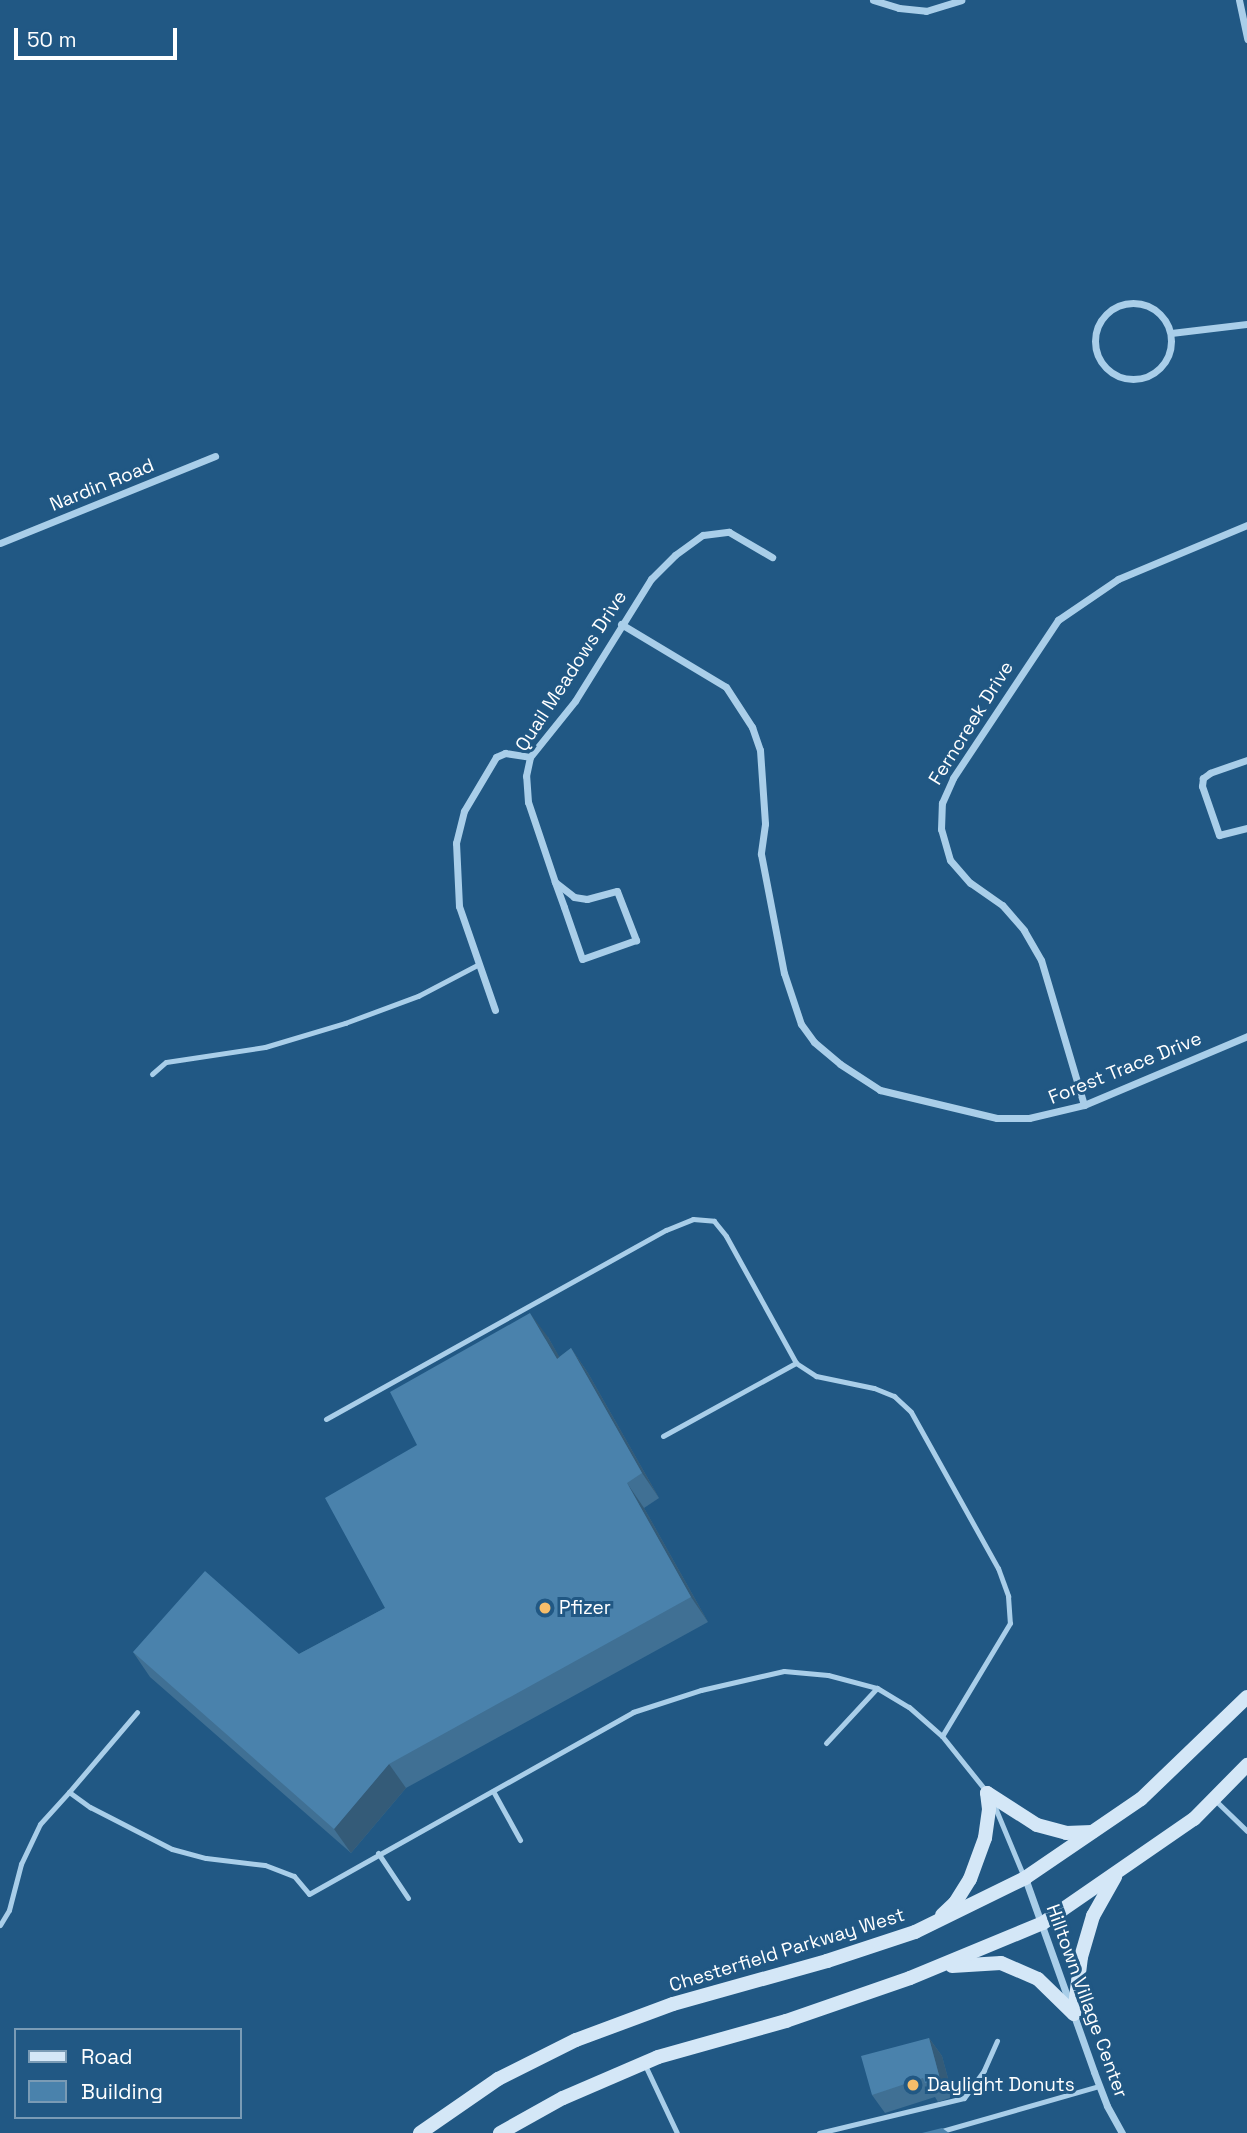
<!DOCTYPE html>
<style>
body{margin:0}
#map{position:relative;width:1247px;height:2133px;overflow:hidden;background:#215884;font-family:"Space Grotesk",sans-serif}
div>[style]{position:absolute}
.lane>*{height:5px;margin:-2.5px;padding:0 2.5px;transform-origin:2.5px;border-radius:2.5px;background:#a9cee9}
.street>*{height:7px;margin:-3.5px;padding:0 3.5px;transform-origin:3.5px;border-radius:3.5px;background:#a9cee9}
.street>.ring{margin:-3.5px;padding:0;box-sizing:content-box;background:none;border:7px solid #a9cee9;border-radius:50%}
.secondary>*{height:14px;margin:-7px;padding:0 7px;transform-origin:7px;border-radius:7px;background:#d4e7f7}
.wall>*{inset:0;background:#407094}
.shaded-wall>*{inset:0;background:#345b78}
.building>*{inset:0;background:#4a82ac}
.dots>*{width:19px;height:19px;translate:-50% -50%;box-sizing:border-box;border:4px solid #215884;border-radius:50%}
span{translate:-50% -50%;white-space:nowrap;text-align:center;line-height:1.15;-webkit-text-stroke:6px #215884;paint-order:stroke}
.street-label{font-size:19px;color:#fff}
.poi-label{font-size:19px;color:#fff}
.left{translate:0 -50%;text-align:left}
.legend{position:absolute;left:14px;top:2028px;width:228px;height:91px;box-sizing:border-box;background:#215884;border:2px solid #7a9bb5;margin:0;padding:9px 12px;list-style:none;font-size:21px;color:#fff}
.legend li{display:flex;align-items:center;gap:14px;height:35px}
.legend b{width:35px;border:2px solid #7a9bb5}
.scale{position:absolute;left:14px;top:28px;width:163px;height:32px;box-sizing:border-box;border:4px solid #fff;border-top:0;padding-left:9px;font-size:21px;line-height:24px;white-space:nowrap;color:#fff;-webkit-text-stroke:5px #215884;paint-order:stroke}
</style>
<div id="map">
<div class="lane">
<i style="left:152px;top:1074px;width:18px;rotate:-41deg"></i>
<i style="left:166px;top:1062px;width:100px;rotate:-8.6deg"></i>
<i style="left:265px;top:1047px;width:84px;rotate:-16.7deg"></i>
<i style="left:345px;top:1023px;width:78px;rotate:-20.3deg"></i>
<i style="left:418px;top:996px;width:69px;rotate:-27.7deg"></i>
<i style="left:326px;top:1419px;width:389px;rotate:-29.1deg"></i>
<i style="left:666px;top:1230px;width:29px;rotate:-22deg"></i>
<i style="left:693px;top:1219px;width:21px;rotate:5deg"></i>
<i style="left:714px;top:1221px;width:19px;rotate:51deg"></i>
<i style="left:726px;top:1236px;width:145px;rotate:61.1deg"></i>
<i style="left:663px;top:1436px;width:152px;rotate:-28.8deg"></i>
<i style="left:796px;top:1363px;width:24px;rotate:33deg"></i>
<i style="left:816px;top:1376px;width:59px;rotate:11.7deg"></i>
<i style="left:874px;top:1388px;width:22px;rotate:22deg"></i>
<i style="left:894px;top:1396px;width:23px;rotate:43deg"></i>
<i style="left:911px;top:1412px;width:179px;rotate:60.9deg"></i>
<i style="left:998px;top:1568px;width:30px;rotate:70deg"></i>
<i style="left:1008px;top:1596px;width:27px;rotate:86deg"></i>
<i style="left:1010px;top:1623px;width:132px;rotate:121deg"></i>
<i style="left:826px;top:1743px;width:75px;rotate:-47.2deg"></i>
<i style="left:493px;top:1791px;width:56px;rotate:61.1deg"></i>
<i style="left:69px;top:1792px;width:105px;rotate:-49.6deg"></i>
<i style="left:1216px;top:1801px;width:43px;rotate:44.1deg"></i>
<i style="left:994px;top:1805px;width:78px;rotate:67.4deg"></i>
<i style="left:378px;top:1853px;width:54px;rotate:56.3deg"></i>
<i style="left:0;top:1925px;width:17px;rotate:-59deg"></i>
<i style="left:9px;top:1910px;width:48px;rotate:-75.4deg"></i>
<i style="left:21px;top:1864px;width:44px;rotate:-64.6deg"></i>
<i style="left:40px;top:1824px;width:43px;rotate:-47.8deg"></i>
<i style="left:69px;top:1792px;width:26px;rotate:36deg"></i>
<i style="left:90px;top:1807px;width:92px;rotate:27.1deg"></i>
<i style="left:172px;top:1849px;width:35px;rotate:15deg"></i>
<i style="left:206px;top:1858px;width:59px;rotate:6.8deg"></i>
<i style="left:265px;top:1865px;width:31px;rotate:21deg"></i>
<i style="left:294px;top:1876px;width:23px;rotate:50deg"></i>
<i style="left:309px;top:1894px;width:372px;rotate:-29.3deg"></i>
<i style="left:633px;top:1712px;width:71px;rotate:-17.9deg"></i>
<i style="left:701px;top:1690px;width:85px;rotate:-12.9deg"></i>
<i style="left:784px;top:1671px;width:44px;rotate:5.2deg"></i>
<i style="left:828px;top:1675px;width:51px;rotate:14.9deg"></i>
<i style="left:877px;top:1688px;width:37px;rotate:31deg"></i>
<i style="left:909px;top:1707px;width:44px;rotate:41.3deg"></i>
<i style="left:942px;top:1736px;width:70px;rotate:51.3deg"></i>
<i style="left:644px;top:2063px;width:77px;rotate:64.8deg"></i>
<i style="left:819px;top:2133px;width:149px;rotate:-13.6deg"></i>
<i style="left:964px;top:2098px;width:34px;rotate:-54deg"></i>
<i style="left:984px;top:2070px;width:32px;rotate:-66deg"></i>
<i style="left:935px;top:2133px;width:171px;rotate:-16deg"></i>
</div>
<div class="street">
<i style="left:873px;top:0;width:27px;rotate:17deg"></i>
<i style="left:899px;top:8px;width:27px;rotate:6deg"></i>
<i style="left:926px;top:11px;width:37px;rotate:-17deg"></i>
<i style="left:1239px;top:0;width:40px;rotate:78deg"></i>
<i class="ring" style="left:1095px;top:303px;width:69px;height:69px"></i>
<i style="left:1171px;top:333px;width:77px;rotate:-6.8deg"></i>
<i style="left:0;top:543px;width:232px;rotate:-22deg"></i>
<i style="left:621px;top:624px;width:122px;rotate:31deg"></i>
<i style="left:726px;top:687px;width:48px;rotate:57deg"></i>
<i style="left:752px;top:727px;width:24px;rotate:71deg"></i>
<i style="left:760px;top:750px;width:74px;rotate:86.1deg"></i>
<i style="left:765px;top:824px;width:30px;rotate:98deg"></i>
<i style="left:761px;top:854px;width:121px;rotate:79.1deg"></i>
<i style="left:784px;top:973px;width:54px;rotate:71.6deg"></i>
<i style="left:801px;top:1024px;width:22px;rotate:54deg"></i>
<i style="left:814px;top:1042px;width:34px;rotate:40deg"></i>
<i style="left:840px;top:1064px;width:48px;rotate:33deg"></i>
<i style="left:880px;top:1090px;width:120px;rotate:13.5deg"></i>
<i style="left:997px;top:1118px;width:32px"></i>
<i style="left:1029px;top:1118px;width:57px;rotate:-13.3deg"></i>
<i style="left:1084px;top:1105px;width:177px;rotate:-22.9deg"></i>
<i style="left:1247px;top:760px;width:39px;rotate:161deg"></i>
<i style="left:1210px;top:773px;width:9px;rotate:144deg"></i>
<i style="left:1203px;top:778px;width:8px;rotate:97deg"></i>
<i style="left:1202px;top:786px;width:52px;rotate:70.9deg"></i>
<i style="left:1219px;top:835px;width:29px;rotate:-14deg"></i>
<i style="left:555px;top:882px;width:24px;rotate:38deg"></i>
<i style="left:574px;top:897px;width:13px;rotate:9deg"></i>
<i style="left:587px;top:899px;width:31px;rotate:-15deg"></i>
<i style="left:617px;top:891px;width:53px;rotate:68.8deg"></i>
<i style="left:636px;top:940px;width:57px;rotate:160.6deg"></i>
<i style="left:582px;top:959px;width:55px;rotate:-109.1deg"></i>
<i style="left:564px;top:907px;width:27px;rotate:-110deg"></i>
<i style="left:555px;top:882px;width:84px;rotate:-108.6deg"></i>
<i style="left:528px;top:802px;width:26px;rotate:-94deg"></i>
<i style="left:526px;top:776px;width:19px;rotate:-78deg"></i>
<i style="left:530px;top:757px;width:72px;rotate:-51.2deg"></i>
<i style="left:575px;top:701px;width:144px;rotate:-58.1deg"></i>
<i style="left:651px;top:579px;width:34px;rotate:-45deg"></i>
<i style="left:675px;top:555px;width:34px;rotate:-36deg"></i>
<i style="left:703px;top:535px;width:26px;rotate:-7deg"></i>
<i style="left:729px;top:532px;width:50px;rotate:30.2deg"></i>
<i style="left:495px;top:1010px;width:110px;rotate:-109.1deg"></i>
<i style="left:459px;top:906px;width:63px;rotate:-92.7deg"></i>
<i style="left:456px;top:843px;width:33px;rotate:-76deg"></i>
<i style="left:464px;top:811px;width:63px;rotate:-59.3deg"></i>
<i style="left:496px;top:757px;width:10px;rotate:-24deg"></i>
<i style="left:505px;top:753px;width:25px;rotate:9deg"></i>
<i style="left:1084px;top:1105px;width:151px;rotate:-106.5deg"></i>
<i style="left:1041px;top:960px;width:34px;rotate:-120deg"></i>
<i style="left:1024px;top:930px;width:33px;rotate:-131deg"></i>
<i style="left:1002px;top:905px;width:39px;rotate:-145deg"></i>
<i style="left:970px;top:883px;width:30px;rotate:-131deg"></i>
<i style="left:950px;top:860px;width:32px;rotate:-106deg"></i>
<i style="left:941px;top:829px;width:26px;rotate:-88deg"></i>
<i style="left:942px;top:803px;width:27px;rotate:-66deg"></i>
<i style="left:953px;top:778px;width:190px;rotate:-56.4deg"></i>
<i style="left:1058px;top:620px;width:73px;rotate:-34.3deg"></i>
<i style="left:1118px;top:579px;width:140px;rotate:-22.7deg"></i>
<i style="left:1025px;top:1878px;width:206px;rotate:70.4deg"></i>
<i style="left:1094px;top:2072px;width:36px;rotate:69deg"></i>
<i style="left:1107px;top:2106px;width:31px;rotate:61deg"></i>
</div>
<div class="secondary">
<i style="left:987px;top:1793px;width:59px;rotate:32.6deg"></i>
<i style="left:1037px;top:1825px;width:30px;rotate:15deg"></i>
<i style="left:1066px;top:1833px;width:26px;rotate:-2deg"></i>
<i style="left:942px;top:1915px;width:18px;rotate:-43deg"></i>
<i style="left:955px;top:1903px;width:28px;rotate:-58deg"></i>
<i style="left:970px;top:1879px;width:44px;rotate:-69.9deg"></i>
<i style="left:985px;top:1838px;width:29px;rotate:-82deg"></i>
<i style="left:989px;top:1809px;width:16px;rotate:-97deg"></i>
<i style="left:952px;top:1966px;width:49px;rotate:-3.5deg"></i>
<i style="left:1001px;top:1963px;width:40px;rotate:23.4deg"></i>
<i style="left:1038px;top:1979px;width:50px;rotate:44.2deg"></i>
<i style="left:1074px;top:2014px;width:57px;rotate:-83deg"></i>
<i style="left:1081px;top:1957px;width:43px;rotate:-73.7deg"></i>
<i style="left:1093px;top:1916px;width:45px;rotate:-60.6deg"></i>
<i style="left:420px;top:2133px;width:95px;rotate:-34.7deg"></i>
<i style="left:498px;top:2079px;width:87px;rotate:-26.6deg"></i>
<i style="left:576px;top:2040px;width:103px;rotate:-20.4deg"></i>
<i style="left:673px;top:2004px;width:160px;rotate:-15.6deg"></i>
<i style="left:827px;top:1961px;width:93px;rotate:-18.2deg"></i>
<i style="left:915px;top:1932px;width:123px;rotate:-26.1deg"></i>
<i style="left:1025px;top:1878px;width:140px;rotate:-34.3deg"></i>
<i style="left:1141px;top:1799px;width:147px;rotate:-43.9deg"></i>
<i style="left:500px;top:2133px;width:72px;rotate:-29.1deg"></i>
<i style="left:563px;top:2098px;width:103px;rotate:-23.3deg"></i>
<i style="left:658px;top:2057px;width:133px;rotate:-15.7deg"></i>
<i style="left:786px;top:2021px;width:131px;rotate:-19.1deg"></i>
<i style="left:910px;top:1978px;width:144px;rotate:-22.5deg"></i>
<i style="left:1043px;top:1923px;width:183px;rotate:-34.6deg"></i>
<i style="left:1194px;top:1819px;width:76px;rotate:-45.5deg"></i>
</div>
<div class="wall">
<i style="clip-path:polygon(548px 1337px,559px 1357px,571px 1348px,588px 1373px,659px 1498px,644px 1508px,708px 1622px,406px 1788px,351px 1853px,150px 1677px,133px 1652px,299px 1654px,385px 1608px,417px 1445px)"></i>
<i style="clip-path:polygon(929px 2038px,942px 2056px,953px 2097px,938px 2102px,935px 2097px,885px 2113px,872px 2095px)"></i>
</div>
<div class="shaded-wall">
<i style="clip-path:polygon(530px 1313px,548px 1337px,574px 1383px,557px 1359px)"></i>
<i style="clip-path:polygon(571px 1348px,588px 1373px,659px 1498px,642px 1473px)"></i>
<i style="clip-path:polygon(627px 1483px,644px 1508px,708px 1622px,691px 1597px)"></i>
<i style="clip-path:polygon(389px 1764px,406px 1788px,351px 1853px,334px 1829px)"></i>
<i style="clip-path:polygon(929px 2038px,942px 2056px,953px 2097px,940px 2079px)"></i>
</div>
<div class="building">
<i style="clip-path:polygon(530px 1313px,557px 1359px,571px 1348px,642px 1473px,627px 1483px,691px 1597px,389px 1764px,334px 1829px,133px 1652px,205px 1571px,299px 1654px,385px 1608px,325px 1498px,417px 1445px,390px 1392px)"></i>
<i style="clip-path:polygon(929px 2038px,940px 2079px,925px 2083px,923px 2078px,872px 2095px,861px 2056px)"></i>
<i style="clip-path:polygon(942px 2128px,949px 2133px,922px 2133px)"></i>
</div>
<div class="dots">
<i style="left:545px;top:1608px;background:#f6bd6a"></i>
<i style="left:913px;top:2085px;background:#f6bd6a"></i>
</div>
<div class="street-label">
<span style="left:102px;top:485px;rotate:-22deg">Nardin Road</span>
<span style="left:571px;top:671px;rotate:-57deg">Quail Meadows Drive</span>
<span style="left:971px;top:723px;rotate:-58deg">Ferncreek Drive</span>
<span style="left:1125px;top:1068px;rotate:-22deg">Forest Trace Drive</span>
<span style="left:787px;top:1950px;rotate:-17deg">Chesterfield Parkway West</span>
<span style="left:1087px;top:2001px;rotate:70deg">Hilltown Village Center</span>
</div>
<div class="poi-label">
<span class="left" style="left:559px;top:1608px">Pfizer</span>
<span class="left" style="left:927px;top:2085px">Daylight Donuts</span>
</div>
<ul class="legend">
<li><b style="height:9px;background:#d4e7f7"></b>Road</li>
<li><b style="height:19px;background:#4a82ac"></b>Building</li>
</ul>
<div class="scale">50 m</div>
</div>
